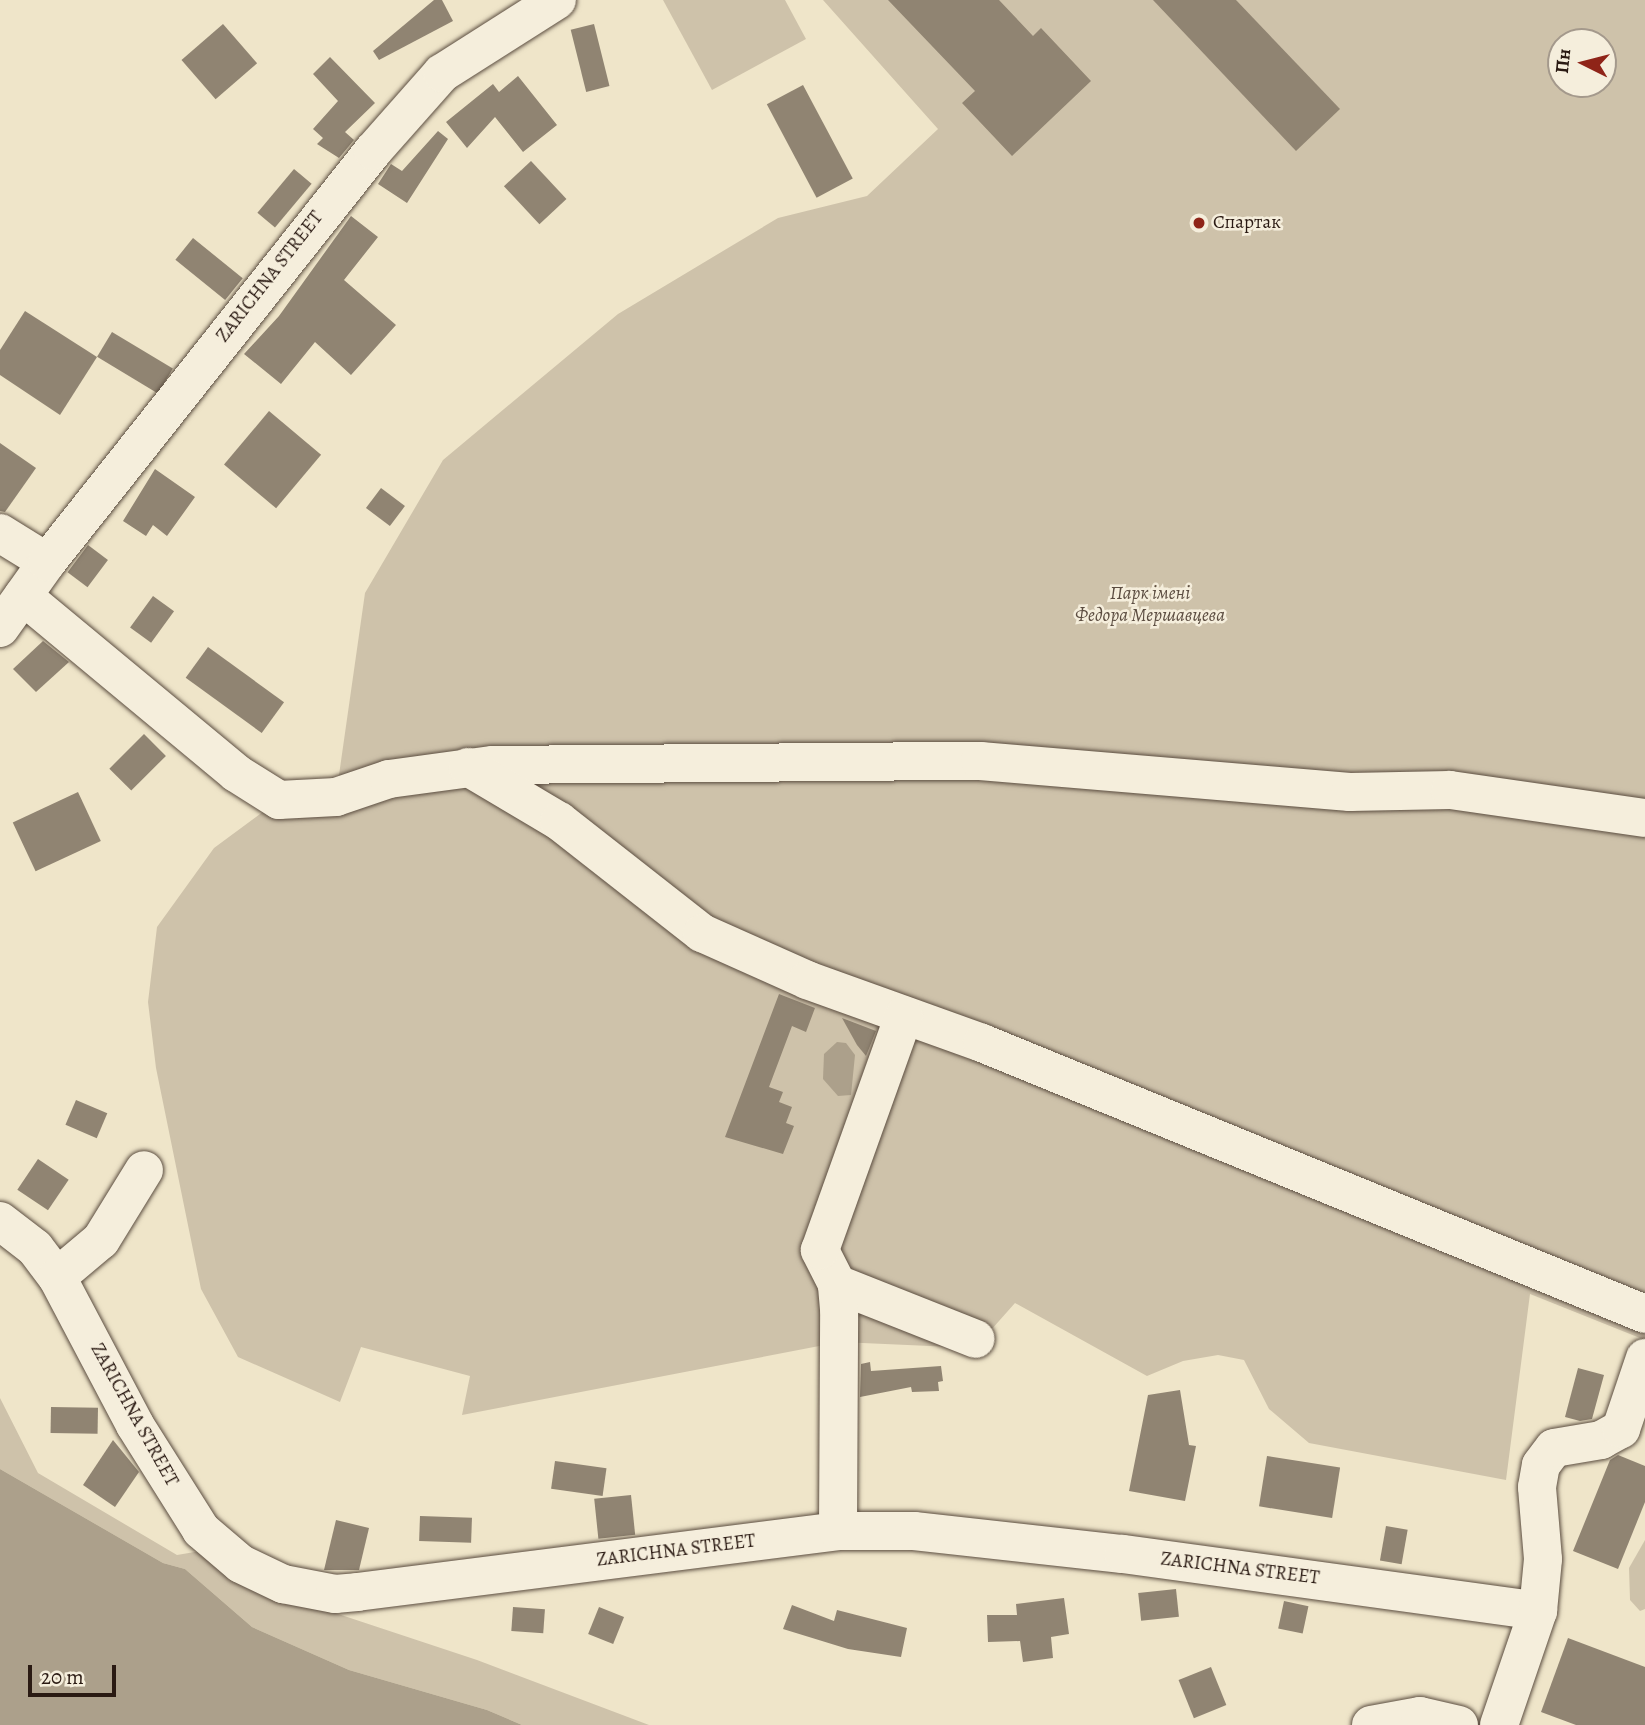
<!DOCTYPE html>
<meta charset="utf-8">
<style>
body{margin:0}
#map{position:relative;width:1645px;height:1725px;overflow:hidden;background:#efe5c9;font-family:Alegreya,serif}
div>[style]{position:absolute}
.green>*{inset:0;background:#cec2aa}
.water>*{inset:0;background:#aca08b}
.building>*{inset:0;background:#908472;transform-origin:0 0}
.roads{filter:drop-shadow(0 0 2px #5b4d40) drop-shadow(0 0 2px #5b4d40)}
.minor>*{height:38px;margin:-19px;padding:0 19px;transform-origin:19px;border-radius:19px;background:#f5eedc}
.dots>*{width:19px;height:19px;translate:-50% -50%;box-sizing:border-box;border:4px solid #f5eedc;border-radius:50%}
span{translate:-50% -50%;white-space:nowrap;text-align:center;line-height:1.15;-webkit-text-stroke:5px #f5eedc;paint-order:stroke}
.poi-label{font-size:19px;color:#2a1a13}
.left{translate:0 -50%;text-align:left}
.street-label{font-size:19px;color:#2a1a13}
.park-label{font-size:19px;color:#5b4c40;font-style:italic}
.north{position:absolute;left:1547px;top:28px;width:70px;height:70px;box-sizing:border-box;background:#f5eedc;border:2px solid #a4998c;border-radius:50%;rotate:276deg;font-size:19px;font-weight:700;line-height:28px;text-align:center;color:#2a1a13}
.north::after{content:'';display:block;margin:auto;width:24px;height:32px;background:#8f2418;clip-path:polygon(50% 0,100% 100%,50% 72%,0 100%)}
.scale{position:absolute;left:28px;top:1665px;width:88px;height:32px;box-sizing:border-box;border:4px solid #2a1a13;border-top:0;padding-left:9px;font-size:21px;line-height:24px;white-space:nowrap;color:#2a1a13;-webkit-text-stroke:5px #f5eedc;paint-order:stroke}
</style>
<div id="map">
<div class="green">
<i style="clip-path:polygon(663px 0,785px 0,806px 39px,712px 90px)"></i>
<i style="clip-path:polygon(evenodd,823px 0,1645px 0,1645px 1340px,1530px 1294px,1506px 1480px,1309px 1443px,1269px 1409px,1244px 1360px,1218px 1355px,1183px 1361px,1147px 1376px,1015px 1303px,975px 1348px,840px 1342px,462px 1415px,470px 1376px,361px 1347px,340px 1402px,238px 1357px,201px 1289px,156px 1068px,148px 1002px,157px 927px,214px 848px,279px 800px,336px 796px,365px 593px,443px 460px,618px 314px,778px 218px,867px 196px,938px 129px,823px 0,1561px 42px,1603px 42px,1603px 84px,1561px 84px,1561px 42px)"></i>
<i style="clip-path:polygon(0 1398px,38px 1473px,177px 1555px,224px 1547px,305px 1603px,477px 1660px,649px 1725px,522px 1725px,487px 1710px,349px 1670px,252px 1627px,185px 1569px,163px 1563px,0 1469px)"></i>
<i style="clip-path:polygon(1645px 1540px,1645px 1609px,1640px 1611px,1630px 1600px,1629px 1568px)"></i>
</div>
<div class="water">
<i style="clip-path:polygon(837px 1042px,846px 1043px,855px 1055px,851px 1095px,838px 1096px,823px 1079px,824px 1054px)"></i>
<i style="clip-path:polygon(0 1469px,163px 1563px,185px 1569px,252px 1627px,349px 1670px,487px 1710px,522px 1725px,0 1725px)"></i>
</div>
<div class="building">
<i style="clip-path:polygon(434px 0,442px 0,453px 21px,379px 60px,373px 51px)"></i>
<i style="clip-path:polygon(888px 0,999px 0,1033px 36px,1041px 28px,1091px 81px,1012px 156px,962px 103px,975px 91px)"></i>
<i style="clip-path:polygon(1153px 0,1236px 0,1340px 109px,1296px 151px)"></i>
<i style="left:223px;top:24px;width:52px;height:55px;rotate:49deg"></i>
<i style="left:594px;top:24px;width:64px;height:24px;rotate:76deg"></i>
<i style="clip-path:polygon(330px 57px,375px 103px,345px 132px,354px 140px,339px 158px,317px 144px,323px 138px,313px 129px,338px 101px,313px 74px)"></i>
<i style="clip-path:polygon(518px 76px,557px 125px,523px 152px,495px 117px,467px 148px,446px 122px,493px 84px,499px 92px)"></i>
<i style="left:803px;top:85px;width:106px;height:41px;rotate:62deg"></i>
<i style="clip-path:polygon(438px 131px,448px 139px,407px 203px,378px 184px,391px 164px,402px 171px)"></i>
<i style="left:531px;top:161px;width:52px;height:37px;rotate:47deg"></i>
<i style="left:294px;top:169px;width:23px;height:57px;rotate:40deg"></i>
<i style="clip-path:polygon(351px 216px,378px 237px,344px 280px,396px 325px,351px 375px,315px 342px,281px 384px,244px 354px,279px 316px)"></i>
<i style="left:193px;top:238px;width:64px;height:28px;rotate:39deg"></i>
<i style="clip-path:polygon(25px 311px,97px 357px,60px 415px,0 375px,0 350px)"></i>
<i style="left:112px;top:332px;width:71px;height:29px;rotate:31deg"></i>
<i style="left:269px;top:411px;width:68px;height:70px;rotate:40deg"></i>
<i style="clip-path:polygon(0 443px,36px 468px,5px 512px,0 511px)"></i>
<i style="clip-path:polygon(155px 469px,195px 497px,167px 536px,153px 525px,146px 536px,123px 521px)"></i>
<i style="left:381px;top:488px;width:30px;height:25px;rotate:37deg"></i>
<i style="left:88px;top:545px;width:25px;height:34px;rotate:37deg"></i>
<i style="left:153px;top:596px;width:26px;height:39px;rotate:36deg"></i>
<i style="clip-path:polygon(43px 641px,69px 662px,36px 692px,13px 669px)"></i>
<i style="left:208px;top:647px;width:94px;height:38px;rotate:36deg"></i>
<i style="left:144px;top:734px;width:31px;height:49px;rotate:45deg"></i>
<i style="left:78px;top:792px;width:54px;height:72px;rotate:65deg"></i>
<i style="clip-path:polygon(779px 994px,815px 1008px,806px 1032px,792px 1026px,769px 1087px,783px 1092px,779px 1102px,792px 1107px,786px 1123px,794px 1126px,783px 1154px,725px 1137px)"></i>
<i style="clip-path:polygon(842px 1018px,876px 1031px,866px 1056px,857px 1045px)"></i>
<i style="left:76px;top:1100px;width:34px;height:27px;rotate:23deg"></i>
<i style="left:38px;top:1159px;width:37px;height:37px;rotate:34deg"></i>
<i style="clip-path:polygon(870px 1362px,871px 1371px,941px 1366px,943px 1381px,938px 1382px,939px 1391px,912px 1392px,911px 1387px,860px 1397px,861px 1364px)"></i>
<i style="clip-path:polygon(1578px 1368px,1604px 1375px,1592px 1419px,1580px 1421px,1565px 1417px)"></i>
<i style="clip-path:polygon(1180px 1390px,1189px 1445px,1196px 1446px,1185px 1501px,1129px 1491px,1148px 1395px)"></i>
<i style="left:51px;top:1407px;width:47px;height:26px;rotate:1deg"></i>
<i style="clip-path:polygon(113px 1440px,139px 1472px,115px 1507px,83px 1485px)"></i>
<i style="clip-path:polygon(1618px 1455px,1645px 1466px,1645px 1502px,1618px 1569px,1573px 1551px,1610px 1460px)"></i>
<i style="left:1267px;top:1456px;width:74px;height:51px;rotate:9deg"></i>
<i style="left:555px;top:1461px;width:52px;height:28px;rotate:8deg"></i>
<i style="left:631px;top:1495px;width:40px;height:37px;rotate:84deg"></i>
<i style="left:420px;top:1516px;width:52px;height:25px;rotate:2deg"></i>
<i style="clip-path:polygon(336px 1520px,369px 1528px,359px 1570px,324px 1570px)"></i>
<i style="left:1386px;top:1526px;width:22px;height:35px;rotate:10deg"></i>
<i style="left:1176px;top:1589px;width:28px;height:38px;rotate:84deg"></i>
<i style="clip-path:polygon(1064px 1598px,1069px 1634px,1051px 1637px,1053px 1658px,1023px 1662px,1020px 1641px,988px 1642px,987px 1615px,1017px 1615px,1016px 1604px)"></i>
<i style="left:1284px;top:1601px;width:25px;height:28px;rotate:12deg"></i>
<i style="clip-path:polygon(792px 1605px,834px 1621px,837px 1610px,907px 1628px,901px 1657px,848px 1649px,783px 1629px)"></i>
<i style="left:513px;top:1607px;width:32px;height:24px;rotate:4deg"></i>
<i style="left:599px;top:1607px;width:27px;height:29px;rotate:22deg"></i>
<i style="clip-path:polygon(1568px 1638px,1645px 1667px,1645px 1725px,1576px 1725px,1541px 1712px)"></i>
<i style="left:1211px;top:1667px;width:41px;height:35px;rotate:68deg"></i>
</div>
<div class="roads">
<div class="minor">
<i style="left:0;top:533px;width:55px;rotate:31.7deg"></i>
<i style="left:23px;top:596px;width:277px;rotate:39.7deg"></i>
<i style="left:236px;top:773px;width:51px;rotate:32.1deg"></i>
<i style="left:279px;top:800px;width:57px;rotate:-3deg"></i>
<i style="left:336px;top:797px;width:56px;rotate:-18.8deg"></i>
<i style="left:389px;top:779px;width:105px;rotate:-7.7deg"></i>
<i style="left:493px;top:765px;width:487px;rotate:-0.5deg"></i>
<i style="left:980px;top:761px;width:371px;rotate:4.8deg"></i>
<i style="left:1350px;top:792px;width:100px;rotate:-1.1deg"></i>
<i style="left:1450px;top:790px;width:197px;rotate:8.2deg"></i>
<i style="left:0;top:628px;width:81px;rotate:-54.5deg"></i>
<i style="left:47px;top:562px;width:525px;rotate:-51.58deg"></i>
<i style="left:373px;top:151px;width:104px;rotate:-48.5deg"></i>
<i style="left:442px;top:73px;width:136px;rotate:-32.4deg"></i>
<i style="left:468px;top:767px;width:106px;rotate:30.7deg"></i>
<i style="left:559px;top:821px;width:182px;rotate:38.1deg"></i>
<i style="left:702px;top:933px;width:115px;rotate:24.1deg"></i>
<i style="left:807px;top:980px;width:186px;rotate:19.8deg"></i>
<i style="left:982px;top:1043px;width:716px;rotate:22.23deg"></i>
<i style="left:0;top:1221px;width:44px;rotate:37.6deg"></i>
<i style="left:35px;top:1248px;width:36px;rotate:53deg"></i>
<i style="left:57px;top:1277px;width:167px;rotate:62.2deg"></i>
<i style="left:135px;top:1425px;width:124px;rotate:57.8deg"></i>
<i style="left:201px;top:1530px;width:52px;rotate:40.4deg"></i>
<i style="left:241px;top:1564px;width:47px;rotate:25.5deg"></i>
<i style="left:283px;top:1584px;width:53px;rotate:10.9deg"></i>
<i style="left:335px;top:1594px;width:22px;rotate:-5deg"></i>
<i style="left:357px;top:1592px;width:485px;rotate:-7.2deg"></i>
<i style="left:838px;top:1531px;width:76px"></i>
<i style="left:914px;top:1531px;width:210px;rotate:6.3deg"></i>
<i style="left:1123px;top:1554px;width:419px;rotate:7.8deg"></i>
<i style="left:57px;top:1277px;width:57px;rotate:-40.1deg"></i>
<i style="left:101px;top:1240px;width:82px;rotate:-58.4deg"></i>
<i style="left:837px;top:1284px;width:149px;rotate:21.6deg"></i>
<i style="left:838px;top:1531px;width:222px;rotate:-89.7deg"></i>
<i style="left:839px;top:1309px;width:25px;rotate:-95deg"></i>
<i style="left:837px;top:1284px;width:38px;rotate:-117deg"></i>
<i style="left:820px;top:1250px;width:249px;rotate:-70.3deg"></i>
<i style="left:1371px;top:1725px;width:50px;rotate:-10.4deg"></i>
<i style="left:1420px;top:1716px;width:40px;rotate:13deg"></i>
<i style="left:1499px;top:1725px;width:120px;rotate:-71.1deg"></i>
<i style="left:1538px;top:1611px;width:52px;rotate:-84.5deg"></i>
<i style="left:1543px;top:1559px;width:72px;rotate:-94.8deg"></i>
<i style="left:1537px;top:1487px;width:22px;rotate:-80deg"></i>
<i style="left:1541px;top:1465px;width:21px;rotate:-53deg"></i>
<i style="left:1554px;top:1448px;width:48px;rotate:-9.7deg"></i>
<i style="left:1601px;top:1440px;width:23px;rotate:-29deg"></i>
<i style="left:1621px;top:1429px;width:75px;rotate:-71.3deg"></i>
</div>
</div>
<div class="dots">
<i style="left:1199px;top:223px;background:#8f2418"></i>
</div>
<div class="poi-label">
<span class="left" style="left:1213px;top:223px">Спартак</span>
</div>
<div class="street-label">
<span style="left:270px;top:277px;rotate:-52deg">ZARICHNA STREET</span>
<span style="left:134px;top:1415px;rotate:61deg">ZARICHNA STREET</span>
<span style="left:676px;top:1551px;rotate:-7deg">ZARICHNA STREET</span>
<span style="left:1240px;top:1569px;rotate:7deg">ZARICHNA STREET</span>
</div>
<div class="park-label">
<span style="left:1150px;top:605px">Парк імені<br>Федора Мершавцева</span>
</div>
<div class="north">Пн</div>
<div class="scale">20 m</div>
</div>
